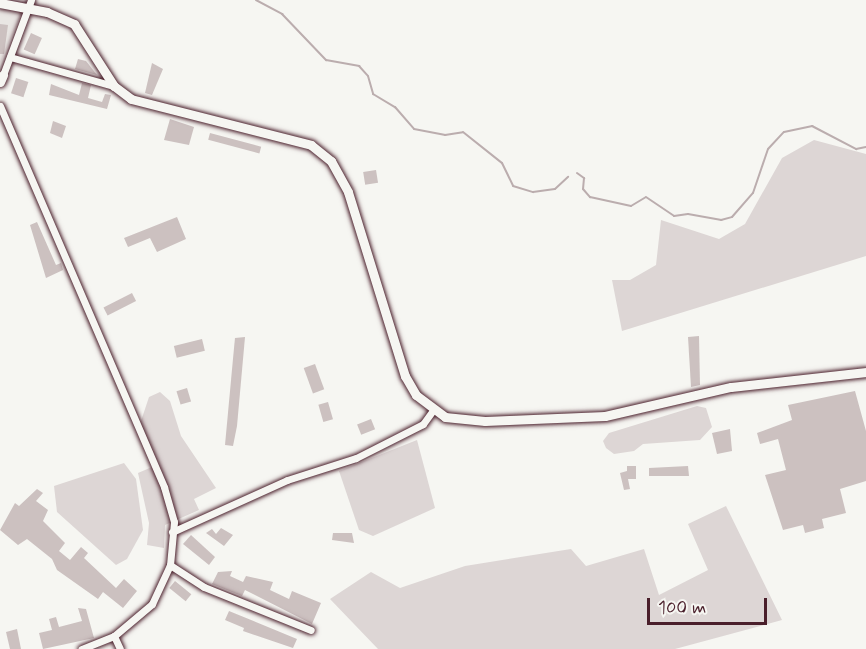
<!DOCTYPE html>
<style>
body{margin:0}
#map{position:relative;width:866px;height:649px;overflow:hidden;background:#f6f6f2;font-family:Mynerve,sans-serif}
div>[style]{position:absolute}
.built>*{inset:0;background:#e9e6e3}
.green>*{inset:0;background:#ddd6d5}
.stream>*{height:2px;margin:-1px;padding:0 1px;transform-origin:1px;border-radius:1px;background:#bbadae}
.building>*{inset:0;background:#ccc1c0;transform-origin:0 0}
.roads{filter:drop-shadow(0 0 2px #4a1f2b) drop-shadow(0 0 2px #4a1f2b)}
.street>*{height:7px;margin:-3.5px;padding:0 3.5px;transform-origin:3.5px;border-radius:3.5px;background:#f6f6f2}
.secondary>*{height:9px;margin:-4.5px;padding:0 4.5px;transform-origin:4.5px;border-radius:4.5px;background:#f6f6f2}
span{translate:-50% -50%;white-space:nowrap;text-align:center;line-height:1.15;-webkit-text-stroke:4.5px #f6f6f2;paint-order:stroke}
.scale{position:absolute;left:647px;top:598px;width:120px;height:27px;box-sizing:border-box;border:3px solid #4a1f2b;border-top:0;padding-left:8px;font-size:18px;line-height:21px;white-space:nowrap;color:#4a1f2b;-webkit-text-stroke:4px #f6f6f2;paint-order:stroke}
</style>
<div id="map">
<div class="built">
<i style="clip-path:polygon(0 0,27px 0,0 64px)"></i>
</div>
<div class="green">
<i style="clip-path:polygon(814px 140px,866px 154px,866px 256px,622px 331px,612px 280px,630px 280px,656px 265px,661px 220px,719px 239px,745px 224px,782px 158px)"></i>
<i style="clip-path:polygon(160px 392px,170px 401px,181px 436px,216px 488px,194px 499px,199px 510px,165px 525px,164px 548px,147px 545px,149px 523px,138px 473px,159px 464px,140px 424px,149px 397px)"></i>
<i style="clip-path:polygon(697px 406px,706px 408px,712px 427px,700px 440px,643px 444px,634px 451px,614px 454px,606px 448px,603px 441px,609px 433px)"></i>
<i style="clip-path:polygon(417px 440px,435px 508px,373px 536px,359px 530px,339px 471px)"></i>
<i style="clip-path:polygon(124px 463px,136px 479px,143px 530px,127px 559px,116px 565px,57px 512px,54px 486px)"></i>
<i style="clip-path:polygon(726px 506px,782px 620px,675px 649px,378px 649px,330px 599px,371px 572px,400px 588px,465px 566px,571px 549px,586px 566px,644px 549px,659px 595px,708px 570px,688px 524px)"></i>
</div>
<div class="stream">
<i style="left:256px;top:0;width:30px;rotate:28deg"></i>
<i style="left:282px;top:14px;width:64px;rotate:46.3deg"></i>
<i style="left:326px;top:60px;width:34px;rotate:10deg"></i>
<i style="left:359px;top:66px;width:13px;rotate:48deg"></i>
<i style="left:368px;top:76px;width:19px;rotate:74deg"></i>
<i style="left:373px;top:94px;width:26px;rotate:31deg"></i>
<i style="left:395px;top:107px;width:29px;rotate:49deg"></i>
<i style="left:414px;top:129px;width:32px;rotate:11deg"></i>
<i style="left:445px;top:135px;width:18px;rotate:-9deg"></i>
<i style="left:463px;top:132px;width:50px;rotate:38.5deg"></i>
<i style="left:502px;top:163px;width:25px;rotate:64deg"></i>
<i style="left:513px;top:186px;width:21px;rotate:17deg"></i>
<i style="left:533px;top:192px;width:22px;rotate:-8deg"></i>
<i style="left:555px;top:189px;width:18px;rotate:-43deg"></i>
<i style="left:577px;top:173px;width:9px;rotate:36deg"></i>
<i style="left:584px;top:178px;width:11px;rotate:95deg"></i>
<i style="left:583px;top:189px;width:11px;rotate:49deg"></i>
<i style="left:590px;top:197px;width:42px;rotate:12.4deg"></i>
<i style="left:631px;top:206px;width:17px;rotate:-31deg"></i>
<i style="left:646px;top:197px;width:34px;rotate:34deg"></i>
<i style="left:674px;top:216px;width:14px;rotate:-8deg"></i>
<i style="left:688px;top:214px;width:34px;rotate:10deg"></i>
<i style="left:721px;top:220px;width:11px;rotate:-15deg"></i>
<i style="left:732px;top:217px;width:32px;rotate:-49deg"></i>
<i style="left:753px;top:193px;width:46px;rotate:-71.2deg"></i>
<i style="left:768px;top:149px;width:23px;rotate:-47deg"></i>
<i style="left:784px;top:132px;width:29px;rotate:-12deg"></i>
<i style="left:812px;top:126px;width:50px;rotate:27.6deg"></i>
<i style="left:856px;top:149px;width:10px;rotate:-11deg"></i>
</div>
<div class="building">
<i style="clip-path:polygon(0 24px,8px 25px,4px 54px,0 54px)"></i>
<i style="left:31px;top:33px;width:12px;height:18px;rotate:24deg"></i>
<i style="clip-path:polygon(78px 59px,86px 61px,97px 75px,75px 69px)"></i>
<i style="clip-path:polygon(152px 63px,163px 69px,152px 95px,145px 93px)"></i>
<i style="left:16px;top:78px;width:13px;height:16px;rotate:18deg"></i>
<i style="clip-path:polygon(82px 83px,91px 85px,88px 98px,102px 102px,105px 94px,111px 95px,107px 109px,49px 95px,51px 84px,79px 95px)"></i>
<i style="clip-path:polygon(170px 119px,194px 127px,189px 145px,164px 140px)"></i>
<i style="clip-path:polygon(53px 121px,66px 126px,62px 138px,50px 133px)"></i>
<i style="left:210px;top:133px;width:53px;height:7px;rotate:15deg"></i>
<i style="left:376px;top:170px;width:13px;height:13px;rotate:81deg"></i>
<i style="clip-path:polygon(177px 217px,186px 239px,157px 252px,150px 238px,128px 247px,124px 238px)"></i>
<i style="clip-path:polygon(37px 222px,56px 265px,61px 263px,63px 270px,46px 278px,30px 225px)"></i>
<i style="left:132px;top:293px;width:9px;height:32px;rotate:63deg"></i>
<i style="clip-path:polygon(699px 336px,700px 385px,691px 387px,688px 337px)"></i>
<i style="clip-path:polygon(245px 337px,237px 426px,233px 446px,225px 445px,234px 348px,235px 338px)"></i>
<i style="left:202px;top:339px;width:12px;height:29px;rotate:76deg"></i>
<i style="left:315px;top:364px;width:27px;height:12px;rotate:70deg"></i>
<i style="left:187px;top:388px;width:14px;height:11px;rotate:73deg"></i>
<i style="clip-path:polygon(855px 391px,866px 431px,866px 481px,840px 489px,846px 513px,822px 519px,824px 528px,805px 533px,803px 525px,783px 530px,765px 475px,786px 470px,778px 439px,760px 444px,757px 433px,792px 420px,788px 405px)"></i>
<i style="left:328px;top:402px;width:18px;height:10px;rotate:74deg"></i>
<i style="left:371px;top:419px;width:11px;height:15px;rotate:68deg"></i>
<i style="clip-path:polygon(730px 429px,732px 451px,717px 454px,712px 433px)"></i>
<i style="clip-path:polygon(627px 466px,636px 466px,636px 479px,628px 479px,630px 489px,624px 490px,620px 473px,627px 471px)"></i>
<i style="clip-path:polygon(688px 466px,689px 476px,649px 476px,649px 468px)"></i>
<i style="clip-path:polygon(37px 489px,43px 493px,36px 501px,48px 510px,43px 521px,65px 543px,59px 551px,70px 560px,81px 547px,88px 553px,84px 558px,116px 588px,124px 579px,137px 591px,123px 608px,103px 592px,98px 599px,57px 570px,52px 559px,27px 539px,18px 545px,0 530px,15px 503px,19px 506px)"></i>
<i style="clip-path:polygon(221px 528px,233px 535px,224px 546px,206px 533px,212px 529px,216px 534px)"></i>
<i style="clip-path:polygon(333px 533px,352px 533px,354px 543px,332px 540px)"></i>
<i style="clip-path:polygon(191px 535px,215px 557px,209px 565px,183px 544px)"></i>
<i style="clip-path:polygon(232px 571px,230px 576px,243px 582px,246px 576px,273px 582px,270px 590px,289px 599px,292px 591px,321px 603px,312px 624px,245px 590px,242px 596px,212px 584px,218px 572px)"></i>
<i style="left:175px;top:581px;width:21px;height:9px;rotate:39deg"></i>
<i style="clip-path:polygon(78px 608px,86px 609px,94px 638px,43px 649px,39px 633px,52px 630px,49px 619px,56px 617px,59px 627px,82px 621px)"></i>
<i style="clip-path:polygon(229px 611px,297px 639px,293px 648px,243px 631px,244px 628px,225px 620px)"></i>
<i style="clip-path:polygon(17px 629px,21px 649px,10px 649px,6px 632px)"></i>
</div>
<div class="roads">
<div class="street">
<i style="left:10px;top:57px;width:108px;rotate:15.6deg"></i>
<i style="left:3px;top:75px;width:80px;rotate:-69.5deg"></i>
<i style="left:0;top:106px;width:415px;rotate:66.7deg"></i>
<i style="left:164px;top:487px;width:36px;rotate:74deg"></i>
<i style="left:174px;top:522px;width:43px;rotate:95.3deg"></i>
<i style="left:170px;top:565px;width:43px;rotate:114.8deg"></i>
<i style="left:152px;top:604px;width:50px;rotate:139.9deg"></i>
<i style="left:114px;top:636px;width:35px;rotate:158deg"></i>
<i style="left:172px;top:532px;width:126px;rotate:-24.3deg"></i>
<i style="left:287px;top:480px;width:72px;rotate:-17.7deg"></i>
<i style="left:356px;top:458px;width:75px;rotate:-26.9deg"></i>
<i style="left:423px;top:424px;width:17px;rotate:-54deg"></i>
<i style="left:170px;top:565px;width:40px;rotate:32.9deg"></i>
<i style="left:204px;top:587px;width:115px;rotate:21.9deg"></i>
<i style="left:114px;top:636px;width:14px;rotate:65deg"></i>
</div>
<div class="secondary">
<i style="left:0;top:3px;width:48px;rotate:10.8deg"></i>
<i style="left:47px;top:12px;width:30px;rotate:24deg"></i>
<i style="left:74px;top:24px;width:74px;rotate:57.2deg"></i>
<i style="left:114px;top:86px;width:21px;rotate:37deg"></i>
<i style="left:131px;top:99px;width:186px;rotate:14.3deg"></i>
<i style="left:311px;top:145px;width:26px;rotate:39deg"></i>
<i style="left:331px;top:161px;width:35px;rotate:61deg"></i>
<i style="left:348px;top:192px;width:193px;rotate:72.8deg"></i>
<i style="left:405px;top:376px;width:22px;rotate:60deg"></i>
<i style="left:416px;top:395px;width:36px;rotate:37deg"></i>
<i style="left:445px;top:417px;width:40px;rotate:5.7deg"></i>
<i style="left:485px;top:421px;width:120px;rotate:-2.4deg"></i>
<i style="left:605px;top:416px;width:129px;rotate:-13deg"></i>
<i style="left:731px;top:387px;width:136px;rotate:-6.3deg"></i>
<i style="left:0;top:82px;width:8px;rotate:-67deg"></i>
</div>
</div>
<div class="scale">100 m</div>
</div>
